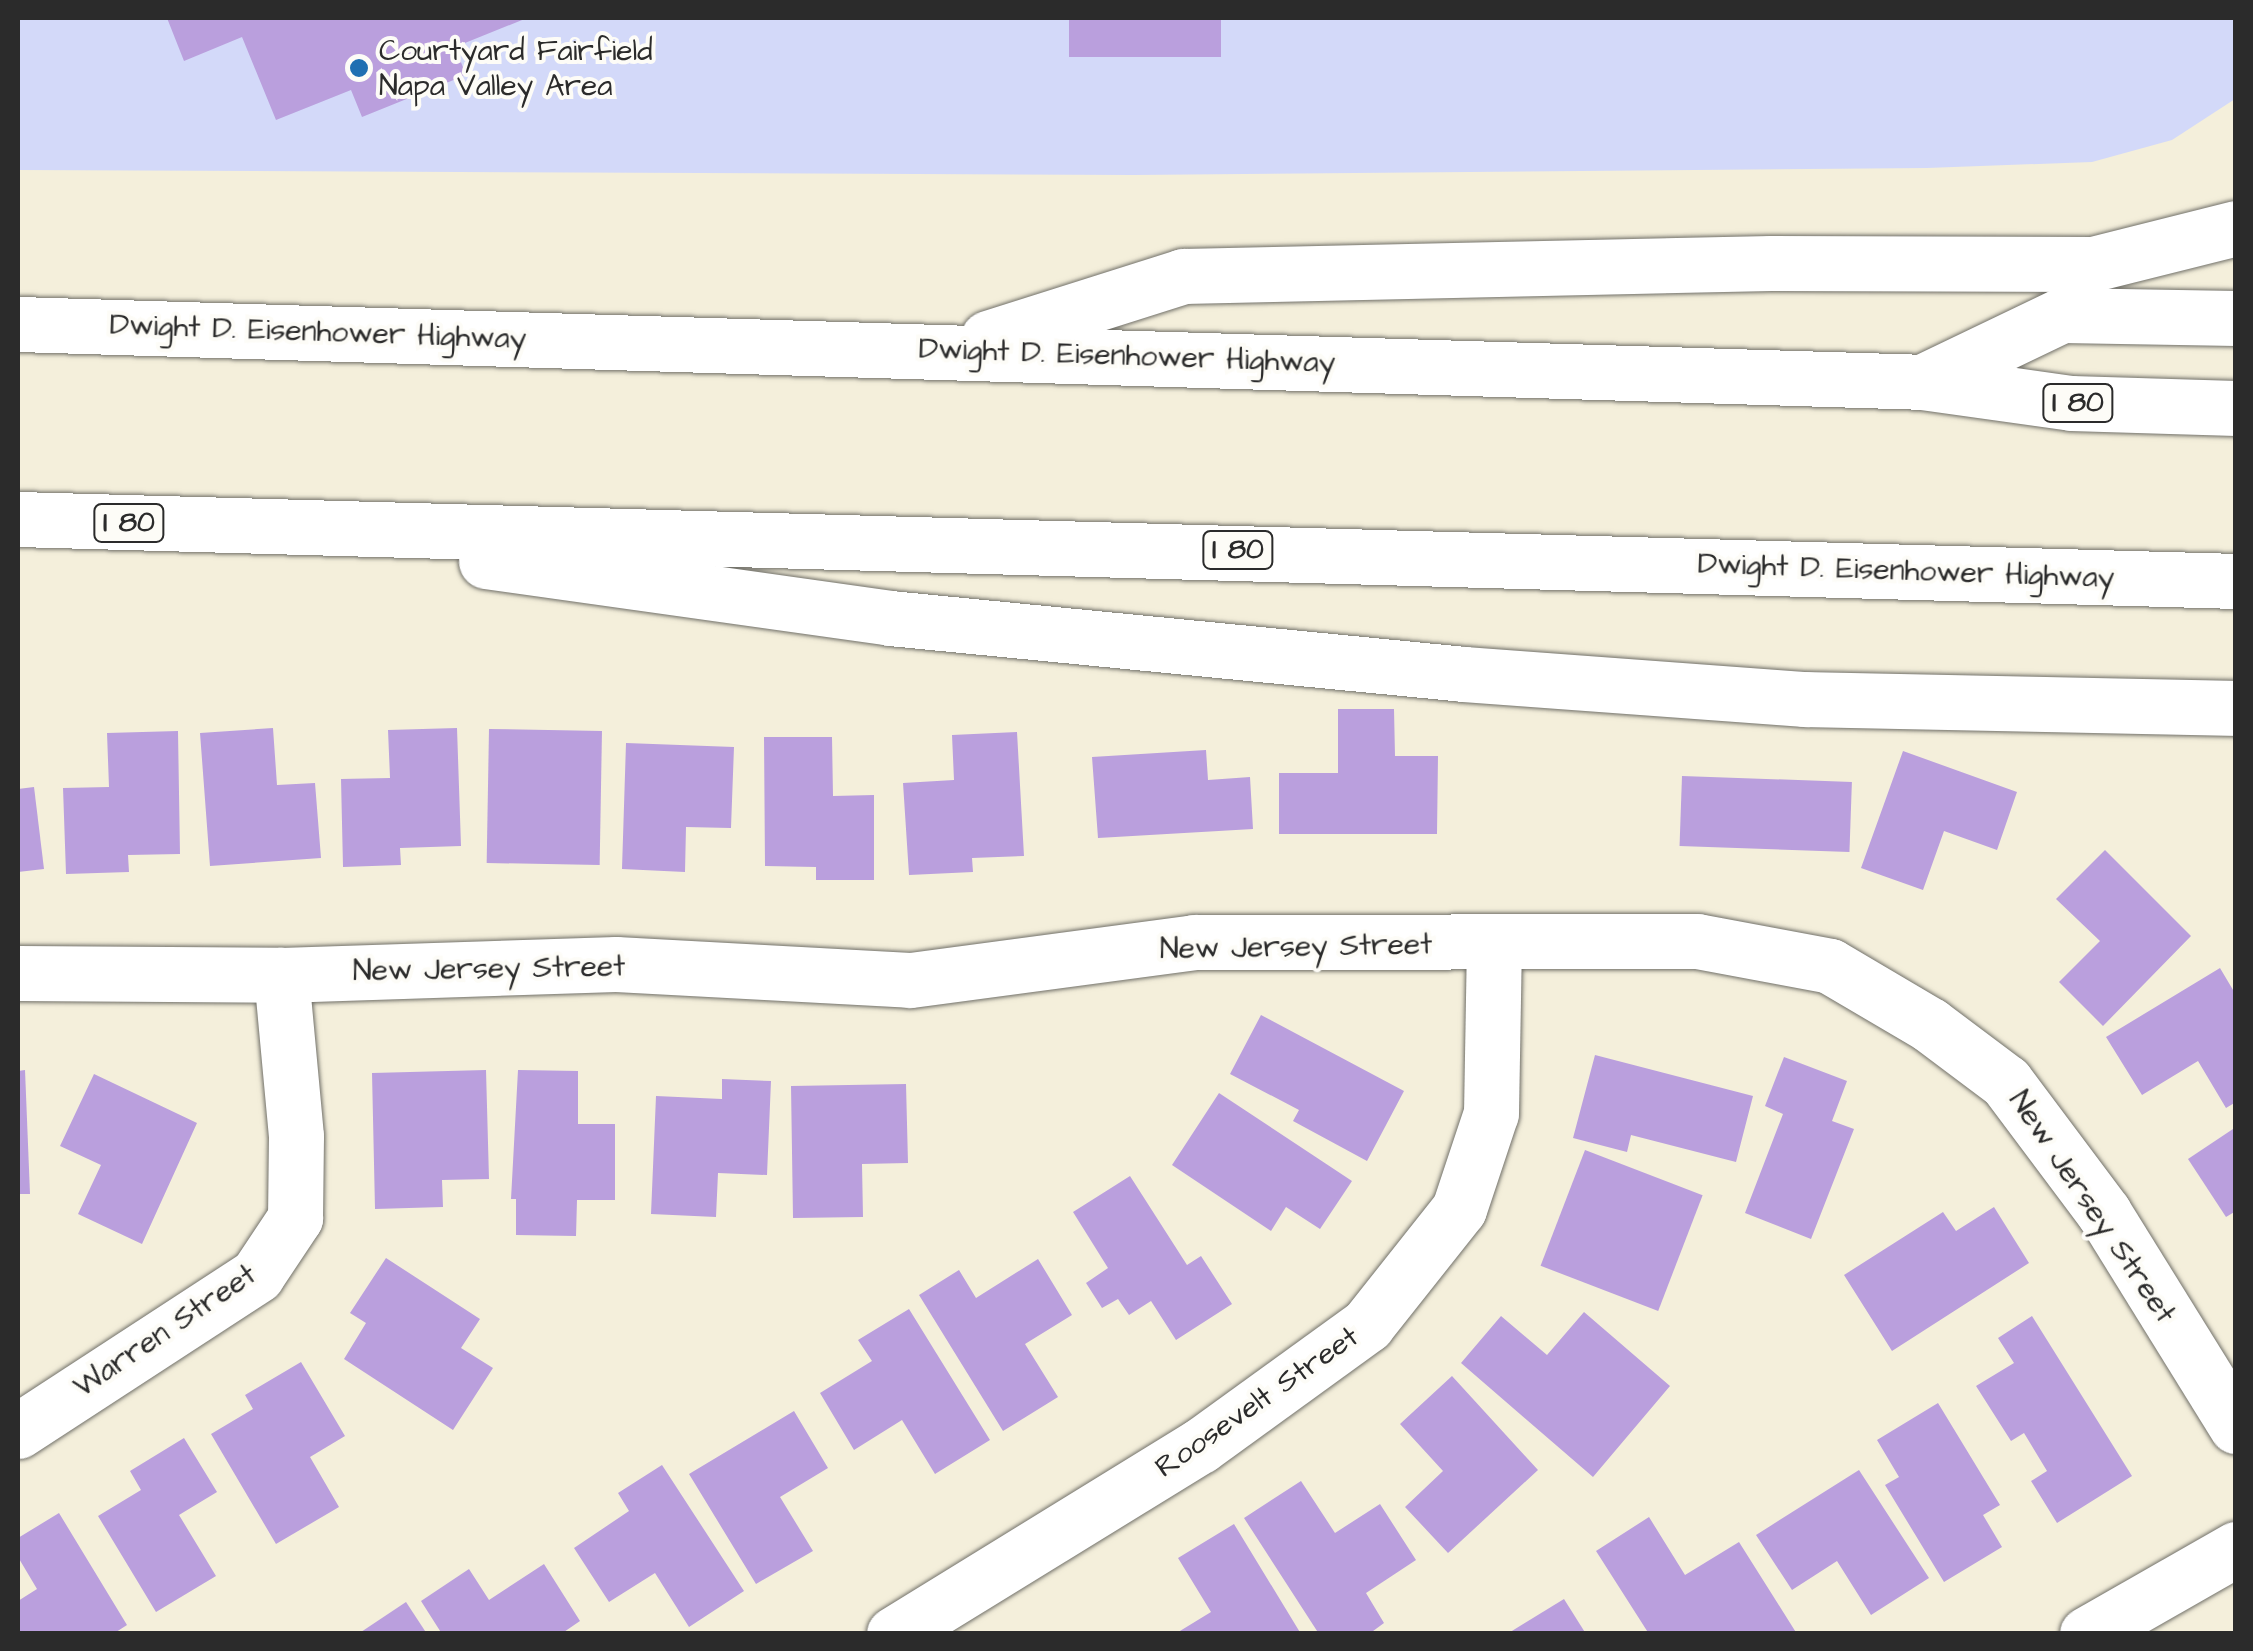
<!DOCTYPE html>
<style>
body{margin:0}
#map{position:relative;width:2253px;height:1651px;overflow:hidden;background:#f4efdb;font-family:"Architects Daughter",sans-serif}
div>[style]{position:absolute}
.built>*{inset:0;background:#d3d9f9}
.building>*{inset:0;background:#ba9fdd;transform-origin:0 0}
.roads{filter:drop-shadow(0 0 2px #717069) drop-shadow(0 0 2px #717069)}
.street>*{height:55px;margin:-27.5px;padding:0 27.5px;transform-origin:27.5px;border-radius:27.5px;background:#fff}
.secondary>*{height:55px;margin:-27.5px;padding:0 27.5px;transform-origin:27.5px;border-radius:27.5px;background:#fff}
.highway>*{height:55px;margin:-27.5px;padding:0 27.5px;transform-origin:27.5px;border-radius:27.5px;background:#fff}
.dots>*{width:28px;height:28px;translate:-50% -50%;box-sizing:border-box;border:5px solid #fdfcf7;border-radius:50%}
span{translate:-50% -50%;white-space:nowrap;text-align:center;line-height:1.15;-webkit-text-stroke:8px #fdfcf7;paint-order:stroke}
.shield-label span{padding:2px 8px;background:#fdfcf7;border:2px solid;border-radius:8px;-webkit-text-stroke-width:0}
.shield-label{font-size:28px;color:#2b2b2b;font-weight:700}
.poi-label{font-size:30px;color:#2b2b2b}
.left{translate:0 -50%;text-align:left}
.street-label{font-size:30px;color:#2b2b2b}
.frame{position:absolute;inset:0;border:20px solid #2b2b2b;pointer-events:none}
</style>
<div id="map">
<div class="built">
<i style="clip-path:polygon(18px 18px,2235px 18px,2235px 99px,2172px 140px,2092px 162px,1927px 168px,1133px 175px,18px 170px)"></i>
</div>
<div class="building">
<i style="clip-path:polygon(167px 18px,527px 18px,455px 47px,466px 75px,362px 117px,351px 90px,276px 120px,242px 37px,184px 61px)"></i>
<i style="left:1069px;top:18px;width:152px;height:39px"></i>
<i style="clip-path:polygon(1338px 709px,1394px 709px,1395px 756px,1438px 756px,1437px 834px,1279px 834px,1279px 773px,1338px 773px)"></i>
<i style="clip-path:polygon(273px 728px,277px 785px,315px 783px,321px 858px,210px 866px,200px 733px)"></i>
<i style="clip-path:polygon(457px 728px,461px 846px,400px 848px,401px 865px,343px 867px,341px 779px,390px 778px,388px 730px)"></i>
<i style="left:489px;top:729px;width:113px;height:134px;rotate:1deg"></i>
<i style="clip-path:polygon(178px 731px,180px 854px,128px 855px,129px 872px,66px 874px,63px 788px,109px 787px,107px 733px)"></i>
<i style="clip-path:polygon(1017px 732px,1024px 856px,972px 858px,973px 872px,909px 875px,903px 783px,954px 780px,952px 735px)"></i>
<i style="clip-path:polygon(764px 737px,832px 737px,833px 796px,874px 795px,874px 880px,816px 880px,816px 867px,765px 866px)"></i>
<i style="clip-path:polygon(626px 743px,734px 747px,731px 828px,686px 827px,685px 872px,622px 869px)"></i>
<i style="clip-path:polygon(1206px 750px,1208px 780px,1250px 777px,1253px 829px,1098px 838px,1092px 757px)"></i>
<i style="clip-path:polygon(1903px 751px,2017px 792px,1997px 850px,1944px 831px,1923px 890px,1861px 868px)"></i>
<i style="left:1682px;top:776px;width:170px;height:70px;rotate:2deg"></i>
<i style="clip-path:polygon(34px 787px,44px 869px,18px 872px,18px 789px)"></i>
<i style="clip-path:polygon(2105px 850px,2191px 936px,2103px 1026px,2059px 982px,2100px 941px,2056px 899px)"></i>
<i style="clip-path:polygon(2220px 968px,2236px 995px,2236px 1102px,2226px 1108px,2198px 1061px,2142px 1095px,2106px 1037px)"></i>
<i style="clip-path:polygon(1261px 1015px,1404px 1091px,1367px 1161px,1293px 1121px,1299px 1110px,1230px 1074px)"></i>
<i style="clip-path:polygon(1595px 1055px,1753px 1096px,1736px 1162px,1631px 1135px,1627px 1152px,1573px 1138px)"></i>
<i style="clip-path:polygon(1784px 1057px,1847px 1081px,1832px 1121px,1854px 1129px,1811px 1239px,1745px 1213px,1783px 1114px,1765px 1106px)"></i>
<i style="clip-path:polygon(25px 1070px,30px 1194px,18px 1194px,18px 1071px)"></i>
<i style="clip-path:polygon(486px 1070px,489px 1179px,442px 1180px,443px 1207px,375px 1209px,372px 1073px)"></i>
<i style="clip-path:polygon(518px 1070px,578px 1071px,578px 1124px,615px 1124px,615px 1200px,577px 1200px,576px 1236px,516px 1235px,516px 1199px,511px 1199px)"></i>
<i style="clip-path:polygon(94px 1074px,197px 1123px,142px 1244px,78px 1214px,101px 1165px,60px 1146px)"></i>
<i style="clip-path:polygon(722px 1079px,771px 1081px,767px 1175px,718px 1173px,716px 1217px,651px 1214px,656px 1096px,722px 1099px)"></i>
<i style="clip-path:polygon(906px 1084px,908px 1163px,862px 1164px,863px 1217px,793px 1218px,791px 1086px)"></i>
<i style="clip-path:polygon(1219px 1093px,1352px 1181px,1320px 1229px,1286px 1207px,1271px 1231px,1172px 1165px)"></i>
<i style="clip-path:polygon(2236px 1127px,2236px 1211px,2226px 1217px,2188px 1159px)"></i>
<i style="left:1585px;top:1150px;width:126px;height:124px;rotate:21deg"></i>
<i style="clip-path:polygon(1130px 1176px,1187px 1265px,1201px 1256px,1232px 1304px,1176px 1340px,1151px 1301px,1129px 1315px,1118px 1299px,1102px 1308px,1086px 1283px,1108px 1268px,1073px 1212px)"></i>
<i style="clip-path:polygon(1994px 1207px,2029px 1263px,1892px 1351px,1844px 1275px,1943px 1212px,1956px 1231px)"></i>
<i style="clip-path:polygon(386px 1258px,480px 1319px,461px 1348px,493px 1368px,453px 1430px,344px 1359px,366px 1323px,350px 1313px)"></i>
<i style="clip-path:polygon(1038px 1259px,1072px 1315px,1025px 1344px,1058px 1397px,1003px 1431px,919px 1295px,959px 1270px,976px 1298px)"></i>
<i style="clip-path:polygon(909px 1309px,990px 1440px,935px 1474px,902px 1420px,854px 1450px,820px 1393px,872px 1361px,858px 1340px)"></i>
<i style="clip-path:polygon(1584px 1312px,1670px 1386px,1593px 1477px,1461px 1363px,1501px 1316px,1547px 1355px)"></i>
<i style="clip-path:polygon(2032px 1316px,2132px 1476px,2057px 1523px,2031px 1481px,2047px 1471px,2024px 1433px,2011px 1441px,1976px 1386px,2014px 1363px,1998px 1338px)"></i>
<i style="clip-path:polygon(301px 1362px,345px 1436px,310px 1457px,339px 1507px,276px 1544px,211px 1434px,253px 1409px,245px 1395px)"></i>
<i style="clip-path:polygon(1452px 1376px,1538px 1470px,1448px 1553px,1405px 1507px,1443px 1471px,1400px 1424px)"></i>
<i style="clip-path:polygon(1938px 1403px,2000px 1505px,1983px 1515px,2002px 1547px,1944px 1582px,1885px 1485px,1899px 1477px,1877px 1440px)"></i>
<i style="clip-path:polygon(794px 1411px,828px 1468px,780px 1497px,813px 1551px,756px 1584px,689px 1474px)"></i>
<i style="clip-path:polygon(184px 1438px,217px 1492px,179px 1515px,216px 1576px,156px 1612px,98px 1516px,141px 1490px,130px 1471px)"></i>
<i style="clip-path:polygon(662px 1465px,744px 1591px,689px 1627px,655px 1573px,609px 1602px,574px 1548px,629px 1511px,618px 1493px)"></i>
<i style="clip-path:polygon(1859px 1470px,1929px 1578px,1871px 1615px,1837px 1561px,1792px 1590px,1756px 1535px)"></i>
<i style="clip-path:polygon(1301px 1481px,1335px 1533px,1380px 1504px,1416px 1560px,1366px 1593px,1384px 1623px,1369px 1634px,1319px 1634px,1244px 1518px)"></i>
<i style="clip-path:polygon(59px 1513px,127px 1625px,113px 1634px,18px 1634px,18px 1601px,37px 1589px,18px 1557px,18px 1538px)"></i>
<i style="clip-path:polygon(1649px 1517px,1685px 1575px,1739px 1542px,1797px 1634px,1649px 1634px,1596px 1551px)"></i>
<i style="clip-path:polygon(1234px 1524px,1301px 1634px,1175px 1634px,1211px 1612px,1178px 1558px)"></i>
<i style="clip-path:polygon(544px 1564px,580px 1621px,561px 1634px,442px 1634px,421px 1601px,469px 1569px,489px 1600px)"></i>
<i style="clip-path:polygon(1564px 1599px,1586px 1634px,1507px 1634px)"></i>
<i style="clip-path:polygon(406px 1602px,427px 1634px,358px 1634px)"></i>
</div>
<div class="roads">
<div class="street">
<i style="left:18px;top:973px;width:263px;rotate:0.4deg"></i>
<i style="left:281px;top:975px;width:335px;rotate:-1.9deg"></i>
<i style="left:616px;top:964px;width:294px;rotate:3.1deg"></i>
<i style="left:910px;top:980px;width:287px;rotate:-7.6deg"></i>
<i style="left:1194px;top:942px;width:503px;rotate:-0.11deg"></i>
<i style="left:1697px;top:941px;width:135px;rotate:10.6deg"></i>
<i style="left:1830px;top:966px;width:116px;rotate:30.5deg"></i>
<i style="left:1930px;top:1025px;width:95px;rotate:36.9deg"></i>
<i style="left:2006px;top:1082px;width:164px;rotate:53.2deg"></i>
<i style="left:2104px;top:1213px;width:251px;rotate:58.2deg"></i>
<i style="left:18px;top:1431px;width:285px;rotate:-33.1deg"></i>
<i style="left:257px;top:1275px;width:69px;rotate:-56.3deg"></i>
<i style="left:295px;top:1218px;width:82px;rotate:-89.3deg"></i>
<i style="left:296px;top:1136px;width:162px;rotate:-95.3deg"></i>
<i style="left:894px;top:1634px;width:359px;rotate:-31.6deg"></i>
<i style="left:1200px;top:1446px;width:206px;rotate:-35.9deg"></i>
<i style="left:1367px;top:1325px;width:148px;rotate:-51.6deg"></i>
<i style="left:1459px;top:1209px;width:101px;rotate:-71.6deg"></i>
<i style="left:1491px;top:1113px;width:168px;rotate:-89deg"></i>
</div>
<div class="secondary">
<i style="left:2087px;top:1634px;width:172px;rotate:-29.7deg"></i>
</div>
<div class="highway">
<i style="left:18px;top:324px;width:1905px;rotate:1.74deg"></i>
<i style="left:1922px;top:382px;width:150px;rotate:8deg"></i>
<i style="left:2071px;top:403px;width:165px;rotate:1.7deg"></i>
<i style="left:988px;top:338px;width:205px;rotate:-17.6deg"></i>
<i style="left:1183px;top:276px;width:588px;rotate:-1.27deg"></i>
<i style="left:1771px;top:263px;width:322px;rotate:0.2deg"></i>
<i style="left:2093px;top:264px;width:147px;rotate:-14.1deg"></i>
<i style="left:1922px;top:382px;width:155px;rotate:-25.6deg"></i>
<i style="left:2062px;top:315px;width:174px;rotate:1deg"></i>
<i style="left:18px;top:519px;width:2219px;rotate:1.6deg"></i>
<i style="left:486px;top:561px;width:408px;rotate:8deg"></i>
<i style="left:890px;top:618px;width:577px;rotate:5.57deg"></i>
<i style="left:1464px;top:674px;width:342px;rotate:4.2deg"></i>
<i style="left:1805px;top:699px;width:431px;rotate:1.2deg"></i>
</div>
</div>
<div class="dots">
<i style="left:359px;top:68px;background:#1f6fb2"></i>
</div>
<div class="shield-label">
<span style="left:2078px;top:403px">I 80</span>
<span style="left:129px;top:523px">I 80</span>
<span style="left:1238px;top:550px">I 80</span>
</div>
<div class="poi-label">
<span class="left" style="left:379px;top:68px">Courtyard Fairfield<br>Napa Valley Area</span>
</div>
<div class="street-label">
<span style="left:318px;top:332px;rotate:2deg">Dwight D. Eisenhower Highway</span>
<span style="left:1127px;top:356px;rotate:2deg">Dwight D. Eisenhower Highway</span>
<span style="left:1906px;top:571px;rotate:2deg">Dwight D. Eisenhower Highway</span>
<span style="left:1296px;top:947px;rotate:-1deg">New Jersey Street</span>
<span style="left:489px;top:969px;rotate:-1deg">New Jersey Street</span>
<span style="left:2092px;top:1207px;rotate:56deg">New Jersey Street</span>
<span style="left:165px;top:1331px;rotate:-34deg">Warren Street</span>
<span style="left:1257px;top:1402px;rotate:-35deg">Roosevelt Street</span>
</div>
<div class="frame"></div>
</div>
